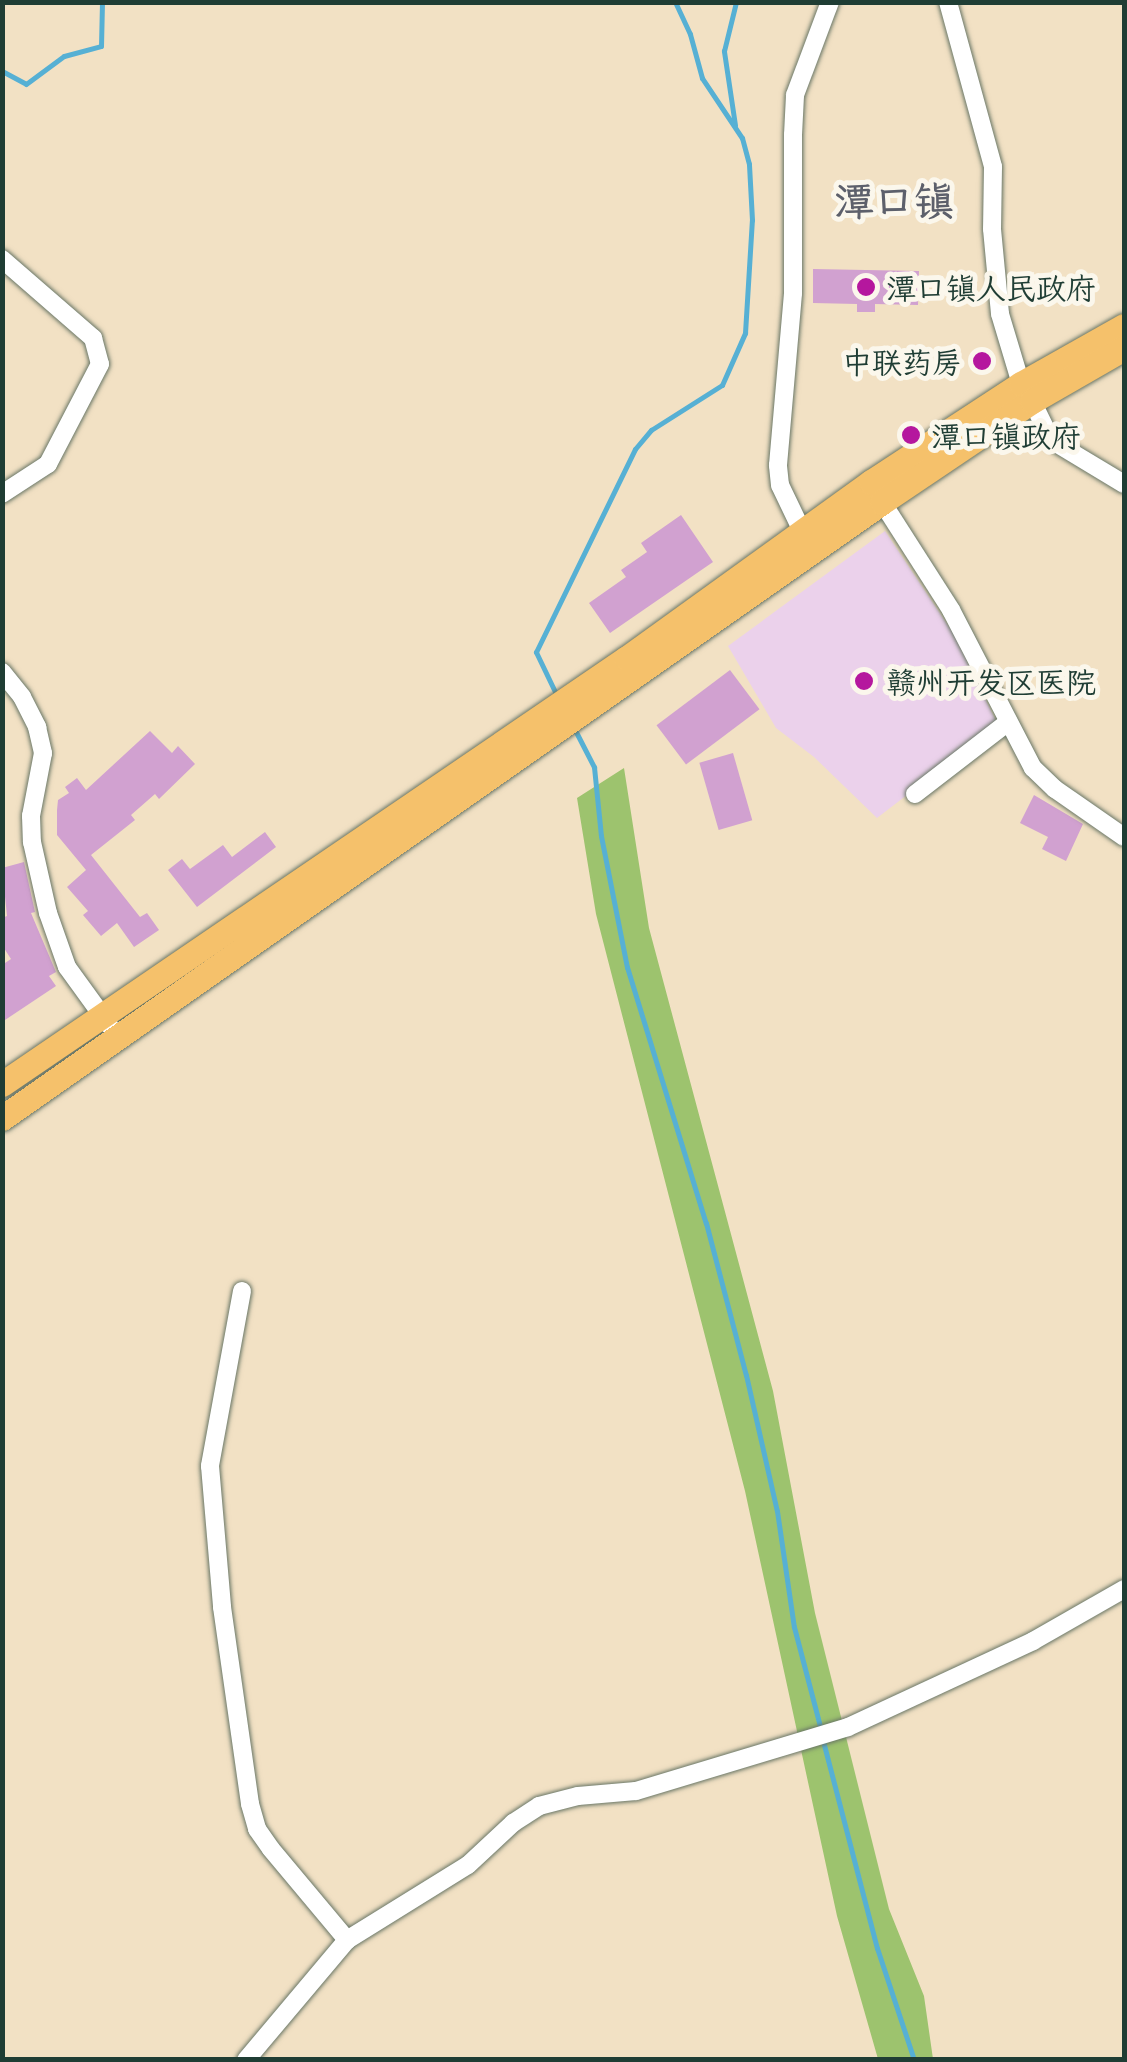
<!DOCTYPE html>
<meta charset="utf-8">
<style>
body{margin:0}
#map{position:relative;width:1127px;height:2062px;overflow:hidden;background:#f2e1c4;font-family:"Playpen Sans","LXGW WenKai TC",sans-serif}
div>[style]{position:absolute}
.built>*{inset:0;background:#ebd1eb}
.green>*{inset:0;background:#9dc36e}
.stream>*{height:5px;margin:-2.5px;padding:0 2.5px;transform-origin:2.5px;border-radius:2.5px;background:#56b0d4}
.building>*{inset:0;background:#d1a1d0;transform-origin:0 0}
.roads{filter:drop-shadow(0 0 2px #697666) drop-shadow(0 0 2px #697666)}
.minor>*{height:18px;margin:-9px;padding:0 9px;transform-origin:9px;border-radius:9px;background:#fff}
.highway>*{height:25px;margin:-12.5px;padding:0 12.5px;transform-origin:12.5px;border-radius:12.5px;background:#f5c16b}
.dots>*{width:28px;height:28px;translate:-50% -50%;box-sizing:border-box;border:5px solid #fbf7ec;border-radius:50%}
span{translate:-50% -50%;white-space:nowrap;text-align:center;line-height:1.15;-webkit-text-stroke:10px #fbf7ec;paint-order:stroke}
.poi-label{font-size:30px;color:#1f3d34}
.left{translate:0 -50%;text-align:left}
.right{translate:-100% -50%;text-align:right}
.district-label{font-size:40px;color:#5d606b;font-weight:700}
.frame{position:absolute;inset:0;border:5px solid #1f3d34;pointer-events:none}
</style>
<div id="map">
<div class="built">
<i style="clip-path:polygon(885px 531px,953px 633px,998px 725px,877px 818px,814px 757px,776px 728px,728px 646px)"></i>
</div>
<div class="green">
<i style="clip-path:polygon(624px 768px,649px 928px,773px 1391px,815px 1613px,889px 1909px,924px 1996px,933px 2059px,878px 2059px,837px 1916px,745px 1491px,596px 914px,577px 798px)"></i>
</div>
<div class="stream">
<i style="left:2px;top:71px;width:27px;rotate:28deg"></i>
<i style="left:26px;top:84px;width:47px;rotate:-36.4deg"></i>
<i style="left:64px;top:56px;width:38px;rotate:-15deg"></i>
<i style="left:101px;top:46px;width:44px;rotate:-88.7deg"></i>
<i style="left:735px;top:125px;width:75px;rotate:-98.5deg"></i>
<i style="left:724px;top:51px;width:50px;rotate:-76.2deg"></i>
<i style="left:558px;top:698px;width:51px;rotate:-115.6deg"></i>
<i style="left:536px;top:652px;width:226px;rotate:-64deg"></i>
<i style="left:635px;top:449px;width:25px;rotate:-50deg"></i>
<i style="left:651px;top:430px;width:84px;rotate:-32.4deg"></i>
<i style="left:722px;top:385px;width:57px;rotate:-66.1deg"></i>
<i style="left:745px;top:333px;width:113px;rotate:-86.5deg"></i>
<i style="left:752px;top:220px;width:56px;rotate:-93.1deg"></i>
<i style="left:749px;top:164px;width:27px;rotate:-105deg"></i>
<i style="left:742px;top:138px;width:72px;rotate:-123.7deg"></i>
<i style="left:702px;top:78px;width:46px;rotate:-105.3deg"></i>
<i style="left:690px;top:34px;width:35px;rotate:-115deg"></i>
<i style="left:575px;top:730px;width:42px;rotate:62.8deg"></i>
<i style="left:594px;top:767px;width:69px;rotate:84.2deg"></i>
<i style="left:601px;top:836px;width:134px;rotate:78.8deg"></i>
<i style="left:627px;top:967px;width:268px;rotate:72.9deg"></i>
<i style="left:706px;top:1223px;width:157px;rotate:75.3deg"></i>
<i style="left:746px;top:1375px;width:139px;rotate:77.2deg"></i>
<i style="left:777px;top:1511px;width:117px;rotate:81.7deg"></i>
<i style="left:794px;top:1627px;width:106px;rotate:75.3deg"></i>
<i style="left:823px;top:1741px;width:214px;rotate:75.4deg"></i>
<i style="left:877px;top:1948px;width:118px;rotate:71.7deg"></i>
</div>
<div class="building">
<i style="clip-path:polygon(813px 269px,919px 271px,918px 305px,875px 304px,875px 312px,857px 312px,857px 304px,813px 303px)"></i>
<i style="clip-path:polygon(681px 515px,713px 562px,610px 633px,589px 603px,626px 577px,621px 570px,647px 552px,641px 543px)"></i>
<i style="left:730px;top:670px;width:49px;height:92px;rotate:53deg"></i>
<i style="clip-path:polygon(150px 731px,172px 753px,178px 746px,195px 764px,159px 799px,155px 794px,131px 815px,135px 820px,91px 855px,140px 917px,147px 913px,159px 930px,134px 947px,117px 923px,101px 936px,83px 915px,88px 911px,67px 887px,86px 870px,57px 835px,57px 810px,58px 800px,69px 793px,65px 787px,77px 778px,86px 790px)"></i>
<i style="left:733px;top:753px;width:70px;height:35px;rotate:74deg"></i>
<i style="clip-path:polygon(1034px 795px,1083px 824px,1066px 861px,1042px 849px,1048px 837px,1020px 823px)"></i>
<i style="clip-path:polygon(265px 832px,276px 847px,197px 907px,168px 870px,182px 859px,190px 869px,223px 845px,232px 857px)"></i>
<i style="clip-path:polygon(24px 862px,35px 912px,31px 913px,56px 972px,49px 976px,56px 986px,2px 1022px,2px 965px,11px 959px,2px 945px,2px 918px,7px 916px,2px 868px)"></i>
</div>
<div class="roads">
<div class="minor">
<i style="left:948px;top:2px;width:171px;rotate:74.7deg"></i>
<i style="left:993px;top:167px;width:62px;rotate:90.9deg"></i>
<i style="left:992px;top:229px;width:85px;rotate:84.6deg"></i>
<i style="left:1000px;top:314px;width:73px;rotate:73.3deg"></i>
<i style="left:2px;top:259px;width:121px;rotate:41deg"></i>
<i style="left:93px;top:338px;width:27px;rotate:75deg"></i>
<i style="left:100px;top:364px;width:113px;rotate:117.5deg"></i>
<i style="left:48px;top:464px;width:55px;rotate:146.9deg"></i>
<i style="left:1032px;top:401px;width:43px;rotate:64deg"></i>
<i style="left:1051px;top:440px;width:85px;rotate:31.1deg"></i>
<i style="left:882px;top:502px;width:128px;rotate:57.4deg"></i>
<i style="left:951px;top:610px;width:178px;rotate:62.6deg"></i>
<i style="left:1033px;top:768px;width:30px;rotate:44deg"></i>
<i style="left:1055px;top:789px;width:84px;rotate:34.8deg"></i>
<i style="left:802px;top:531px;width:51px;rotate:-115.6deg"></i>
<i style="left:780px;top:485px;width:20px;rotate:-96deg"></i>
<i style="left:778px;top:465px;width:173px;rotate:-85deg"></i>
<i style="left:793px;top:293px;width:158px;rotate:-90deg"></i>
<i style="left:793px;top:135px;width:40px;rotate:-87.1deg"></i>
<i style="left:795px;top:95px;width:99px;rotate:-69.4deg"></i>
<i style="left:2px;top:672px;width:32px;rotate:51deg"></i>
<i style="left:22px;top:697px;width:34px;rotate:63deg"></i>
<i style="left:37px;top:727px;width:27px;rotate:77deg"></i>
<i style="left:43px;top:753px;width:64px;rotate:100.8deg"></i>
<i style="left:31px;top:816px;width:26px;rotate:88deg"></i>
<i style="left:32px;top:842px;width:73px;rotate:77.3deg"></i>
<i style="left:48px;top:913px;width:57px;rotate:70.6deg"></i>
<i style="left:67px;top:967px;width:72px;rotate:54.1deg"></i>
<i style="left:915px;top:794px;width:118px;rotate:-37.7deg"></i>
<i style="left:242px;top:1291px;width:178px;rotate:100.4deg"></i>
<i style="left:210px;top:1466px;width:142px;rotate:85.1deg"></i>
<i style="left:222px;top:1607px;width:199px;rotate:81.9deg"></i>
<i style="left:250px;top:1804px;width:26px;rotate:74deg"></i>
<i style="left:257px;top:1829px;width:24px;rotate:55deg"></i>
<i style="left:271px;top:1849px;width:119px;rotate:50.1deg"></i>
<i style="left:246px;top:2060px;width:157px;rotate:-49.9deg"></i>
<i style="left:347px;top:1940px;width:142px;rotate:-31.8deg"></i>
<i style="left:468px;top:1865px;width:62px;rotate:-43deg"></i>
<i style="left:513px;top:1823px;width:31px;rotate:-33deg"></i>
<i style="left:539px;top:1806px;width:40px;rotate:-14.4deg"></i>
<i style="left:578px;top:1796px;width:58px;rotate:-4.9deg"></i>
<i style="left:636px;top:1791px;width:221px;rotate:-16.8deg"></i>
<i style="left:848px;top:1727px;width:204px;rotate:-24.9deg"></i>
<i style="left:1033px;top:1641px;width:105px;rotate:-29.7deg"></i>
</div>
<div class="highway">
<i style="left:2px;top:1084px;width:756px;rotate:-34.28deg"></i>
<i style="left:627px;top:658px;width:301px;rotate:-35.8deg"></i>
<i style="left:871px;top:482px;width:179px;rotate:-33.2deg"></i>
<i style="left:1021px;top:384px;width:118px;rotate:-29.4deg"></i>
<i style="left:2px;top:1118px;width:1074px;rotate:-34.99deg"></i>
<i style="left:882px;top:502px;width:181px;rotate:-34deg"></i>
<i style="left:1032px;top:401px;width:106px;rotate:-29.9deg"></i>
</div>
</div>
<div class="dots">
<i style="left:866px;top:287px;background:#b5179e"></i>
<i style="left:982px;top:361px;background:#b5179e"></i>
<i style="left:911px;top:435px;background:#b5179e"></i>
<i style="left:864px;top:681px;background:#b5179e"></i>
</div>
<div class="poi-label">
<span class="left" style="left:886px;top:287px">潭口镇人民政府</span>
<span class="right" style="left:962px;top:361px">中联药房</span>
<span class="left" style="left:931px;top:435px">潭口镇政府</span>
<span class="left" style="left:886px;top:681px">赣州开发区医院</span>
</div>
<div class="district-label">
<span style="left:894px;top:199px">潭口镇</span>
</div>
<div class="frame"></div>
</div>
